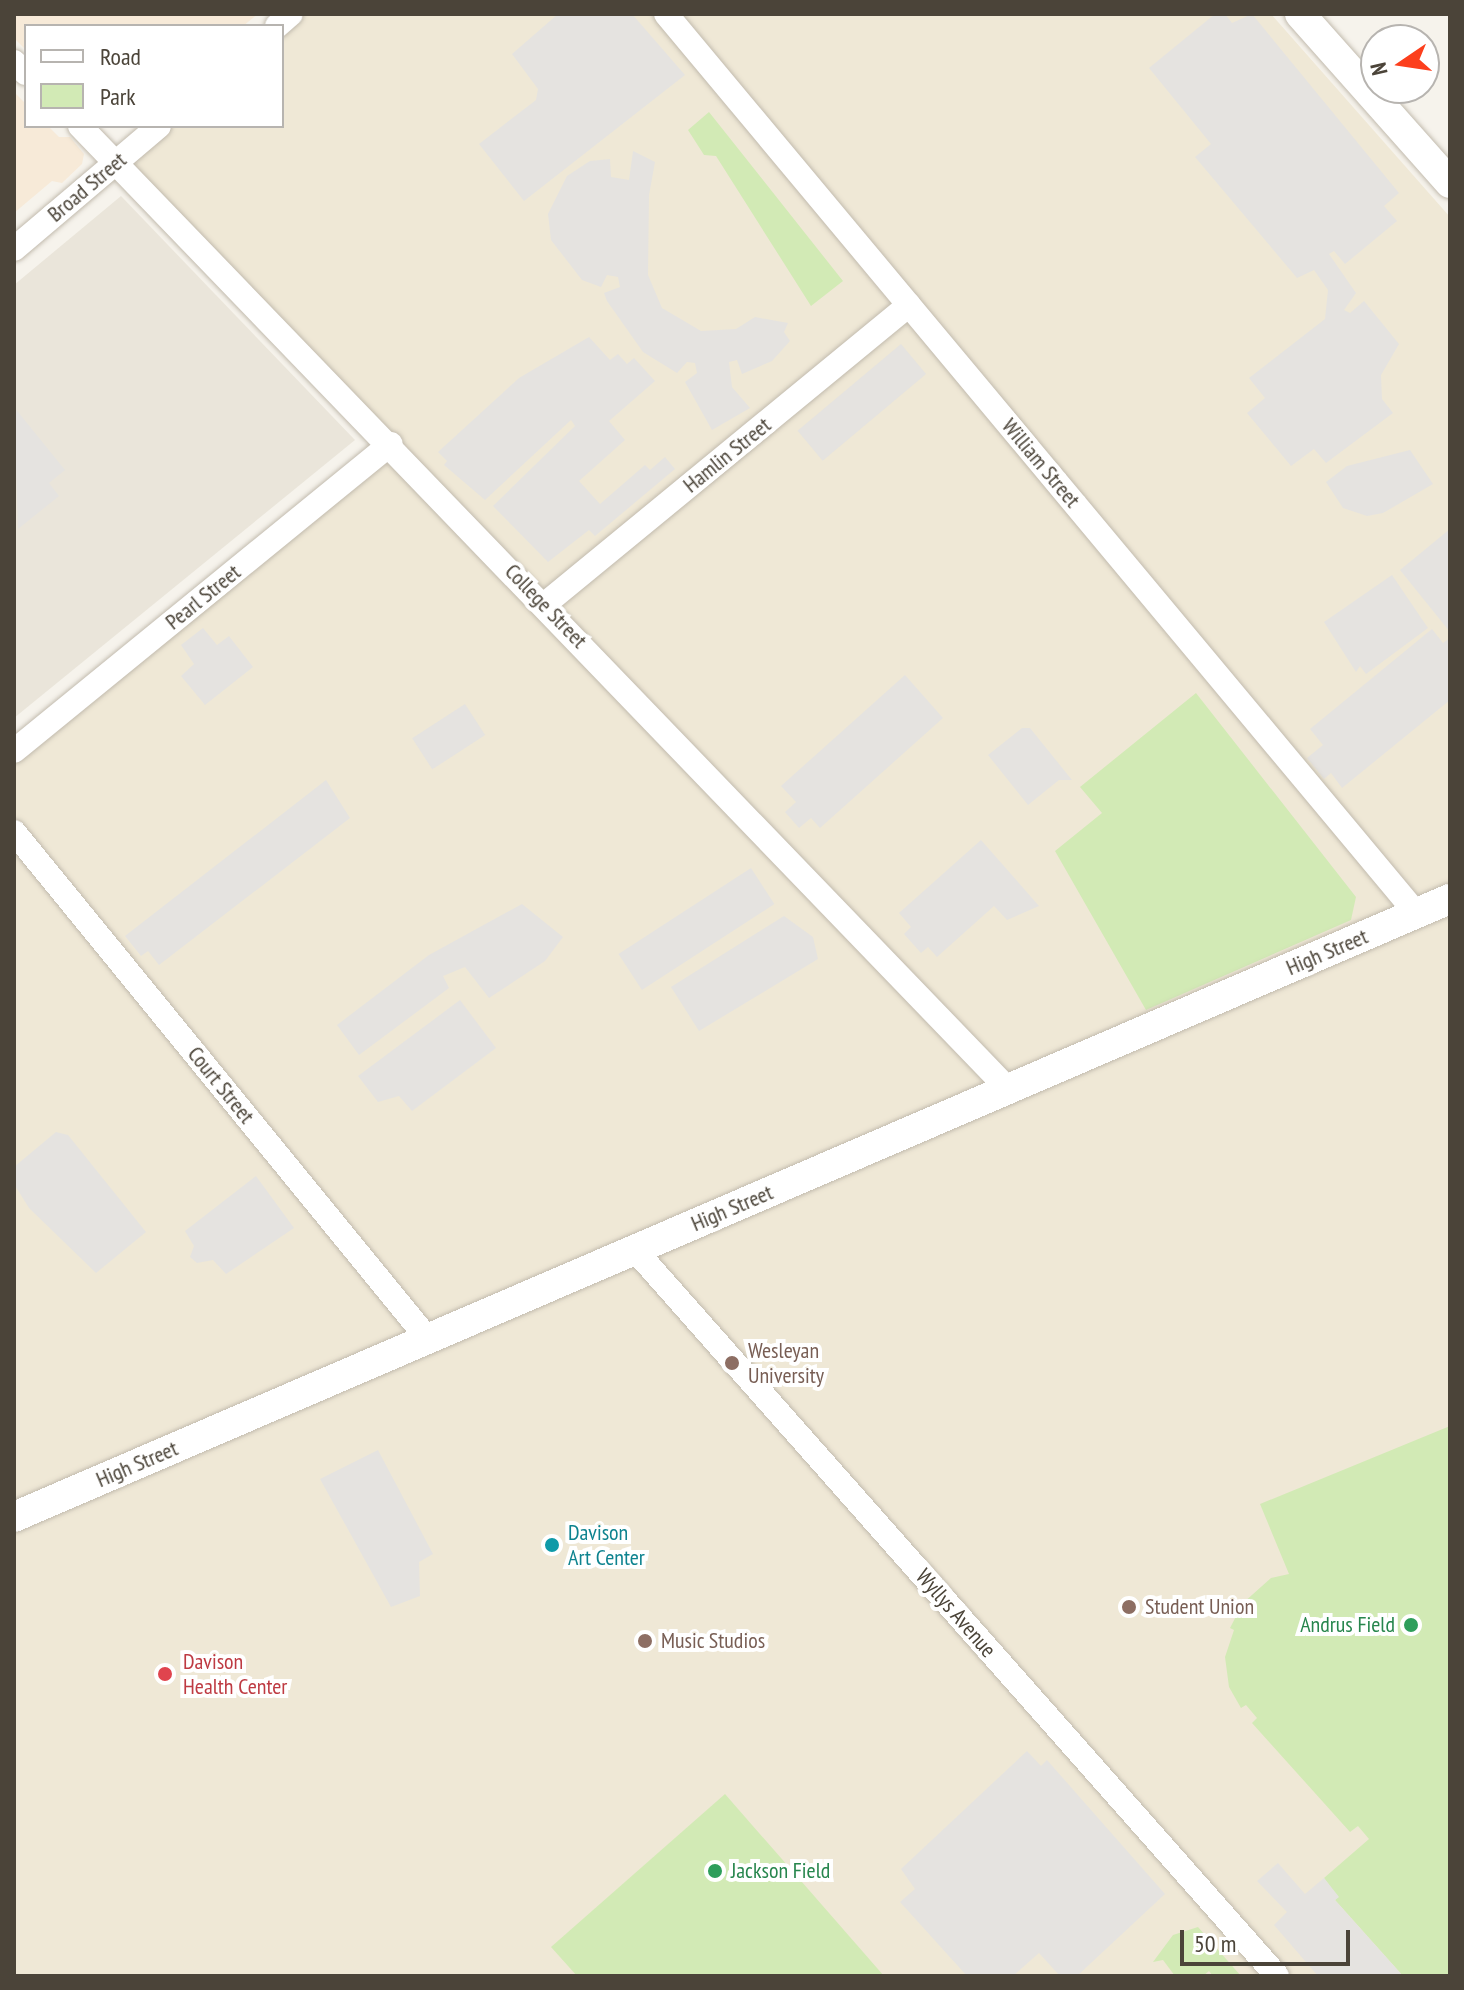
<!DOCTYPE html>
<style>
body{margin:0}
#map{position:relative;width:1464px;height:1990px;overflow:hidden;background:#f6f3ec;font-family:"PT Sans Narrow",sans-serif}
div>[style]{position:absolute}
.residential>*{inset:0;background:#eae5da}
.commercial>*{inset:0;background:#f7ead8}
.education>*{inset:0;background:#efe8d6}
.green>*{inset:0;background:#d2eab5}
.parking>*{inset:0;background:#e5e3e0;transform-origin:0 0}
.roads{filter:drop-shadow(0 0 2px #c2bbae) drop-shadow(0 0 2px #c2bbae)}
.minor>*{height:24px;margin:-12px;padding:0 12px;transform-origin:12px;border-radius:12px;background:#fff}
.tertiary>*{height:30px;margin:-15px;padding:0 15px;transform-origin:15px;border-radius:15px;background:#fff}
.dots>*{width:22px;height:22px;translate:-50% -50%;box-sizing:border-box;border:4px solid #fff;border-radius:50%}
span{translate:-50% -50%;white-space:nowrap;text-align:center;line-height:1.15;-webkit-text-stroke:8px #fff;paint-order:stroke}
.street-label{font-size:22px;color:#4b4439}
.education-label{font-size:22px;color:#785e54}
.left{translate:0 -50%;text-align:left}
.culture-label{font-size:22px;color:#0d838f}
.leisure-label{font-size:22px;color:#27864d}
.right{translate:-100% -50%;text-align:right}
.health-label{font-size:22px;color:#be3a42}
.frame{position:absolute;inset:0;border:16px solid #4b4439;pointer-events:none}
.legend{position:absolute;left:24px;top:24px;width:260px;height:104px;box-sizing:border-box;background:#fff;border:2px solid #b7b4b0;margin:0;padding:10px 14px;list-style:none;font-size:24px;color:#4b4439}
.legend li{display:flex;align-items:center;gap:16px;height:40px}
.legend b{width:40px;border:2px solid #b7b4b0}
.north{position:absolute;left:1360px;top:24px;width:80px;height:80px;box-sizing:border-box;background:#fff;border:2px solid #b7b4b0;border-radius:50%;rotate:257deg;font-size:22px;font-weight:700;line-height:32px;text-align:center;color:#4b4439}
.north::after{content:'';display:block;margin:auto;width:28px;height:36px;background:#fc3f1d;clip-path:polygon(50% 0,100% 100%,50% 72%,0 100%)}
.scale{position:absolute;left:1180px;top:1930px;width:170px;height:36px;box-sizing:border-box;border:4px solid #4b4439;border-top:0;padding-left:10px;font-size:24px;line-height:28px;white-space:nowrap;color:#4b4439;-webkit-text-stroke:6px #fff;paint-order:stroke}
</style>
<div id="map">
<div class="residential">
<i style="clip-path:polygon(121px 196px,355px 440px,14px 718px,14px 285px)"></i>
</div>
<div class="commercial">
<i style="clip-path:polygon(14px 14px,258px 14px,243px 26px,26px 26px,26px 50px,14px 38px)"></i>
<i style="clip-path:polygon(14px 92px,26px 104px,26px 126px,48px 126px,59px 137px,70px 137px,84px 154px,82px 164px,62px 183px,52px 181px,14px 213px)"></i>
</div>
<div class="education">
<i style="clip-path:polygon(298px 14px,1271px 14px,1450px 217px,1450px 1976px,14px 1976px,14px 751px,391px 444px,117px 162px,161px 126px,282px 126px,282px 27px)"></i>
</div>
<div class="green">
<i style="clip-path:polygon(709px 112px,843px 281px,811px 306px,716px 156px,704px 155px,688px 130px)"></i>
<i style="clip-path:polygon(1196px 693px,1356px 897px,1351px 920px,1146px 1010px,1055px 851px,1102px 813px,1080px 787px)"></i>
<i style="clip-path:polygon(1450px 1426px,1450px 1976px,1403px 1976px,1335px 1900px,1338px 1897px,1324px 1878px,1369px 1839px,1358px 1826px,1350px 1832px,1252px 1723px,1257px 1718px,1246px 1705px,1241px 1708px,1229px 1687px,1225px 1657px,1234px 1630px,1230px 1628px,1243px 1603px,1271px 1578px,1289px 1574px,1260px 1504px)"></i>
<i style="clip-path:polygon(725px 1794px,884px 1976px,577px 1976px,551px 1947px)"></i>
<i style="clip-path:polygon(1198px 1927px,1241px 1976px,1213px 1976px,1209px 1971px,1203px 1976px,1175px 1976px,1163px 1960px,1153px 1962px,1173px 1935px)"></i>
</div>
<div class="parking">
<i style="clip-path:polygon(558px 14px,632px 14px,685px 75px,524px 201px,479px 144px,536px 100px,538px 89px,512px 54px)"></i>
<i style="clip-path:polygon(1215px 14px,1225px 14px,1232px 23px,1252px 14px,1399px 193px,1384px 206px,1397px 221px,1345px 264px,1334px 251px,1329px 254px,1356px 293px,1344px 310px,1350px 313px,1364px 301px,1399px 344px,1381px 375px,1382px 399px,1393px 413px,1326px 463px,1314px 449px,1291px 466px,1247px 413px,1265px 398px,1249px 378px,1325px 319px,1328px 290px,1314px 270px,1297px 278px,1195px 157px,1211px 144px,1149px 68px)"></i>
<i style="clip-path:polygon(633px 151px,655px 162px,649px 195px,648px 275px,662px 308px,701px 331px,736px 329px,755px 317px,788px 323px,784px 332px,790px 341px,772px 361px,742px 374px,737px 360px,729px 362px,732px 387px,750px 408px,712px 430px,685px 382px,697px 373px,695px 363px,687px 362px,677px 373px,643px 352px,607px 301px,604px 293px,620px 287px,618px 277px,607px 275px,601px 287px,582px 280px,551px 240px,548px 214px,567px 176px,590px 161px,610px 159px,611px 177px,629px 180px)"></i>
<i style="clip-path:polygon(589px 337px,610px 360px,618px 354px,627px 364px,634px 358px,655px 381px,609px 421px,625px 440px,579px 481px,600px 504px,645px 465px,650px 470px,665px 457px,675px 469px,595px 536px,589px 530px,548px 562px,493px 506px,575px 426px,571px 420px,485px 500px,444px 465px,447px 461px,438px 452px,519px 378px)"></i>
<i style="left:901px;top:344px;width:39px;height:135px;rotate:50deg"></i>
<i style="clip-path:polygon(14px 407px,65px 470px,49px 483px,59px 496px,18px 529px)"></i>
<i style="clip-path:polygon(1410px 450px,1433px 484px,1383px 513px,1367px 516px,1343px 508px,1326px 482px,1347px 466px)"></i>
<i style="clip-path:polygon(1450px 529px,1450px 632px,1400px 570px)"></i>
<i style="clip-path:polygon(1392px 575px,1428px 628px,1366px 674px,1360px 666px,1356px 672px,1324px 622px)"></i>
<i style="clip-path:polygon(203px 628px,217px 645px,229px 636px,253px 667px,205px 705px,181px 676px,194px 664px,181px 645px)"></i>
<i style="clip-path:polygon(1432px 629px,1443px 643px,1450px 638px,1450px 700px,1342px 788px,1331px 773px,1324px 779px,1307px 758px,1323px 745px,1310px 729px)"></i>
<i style="clip-path:polygon(905px 675px,943px 718px,820px 828px,811px 818px,799px 828px,785px 812px,796px 802px,781px 786px)"></i>
<i style="left:465px;top:704px;width:37px;height:63px;rotate:57deg"></i>
<i style="clip-path:polygon(1022px 728px,1030px 728px,1072px 780px,1059px 780px,1028px 805px,988px 755px)"></i>
<i style="clip-path:polygon(326px 780px,350px 818px,159px 965px,148px 951px,141px 956px,125px 936px)"></i>
<i style="clip-path:polygon(981px 840px,1039px 906px,1007px 920px,994px 906px,937px 957px,928px 947px,921px 953px,904px 934px,911px 927px,899px 913px)"></i>
<i style="left:751px;top:868px;width:43px;height:158px;rotate:57deg"></i>
<i style="clip-path:polygon(522px 904px,563px 937px,545px 961px,489px 998px,465px 967px,443px 976px,449px 988px,359px 1055px,337px 1025px,429px 955px)"></i>
<i style="clip-path:polygon(784px 916px,813px 937px,818px 959px,699px 1031px,671px 987px)"></i>
<i style="clip-path:polygon(460px 1000px,496px 1048px,412px 1111px,399px 1096px,378px 1102px,358px 1076px)"></i>
<i style="clip-path:polygon(56px 1132px,68px 1135px,146px 1232px,96px 1273px,29px 1208px,14px 1184px,14px 1167px)"></i>
<i style="clip-path:polygon(256px 1176px,294px 1228px,226px 1274px,213px 1260px,197px 1263px,190px 1257px,194px 1246px,185px 1231px)"></i>
<i style="clip-path:polygon(378px 1450px,433px 1554px,419px 1562px,420px 1596px,391px 1607px,320px 1479px)"></i>
<i style="clip-path:polygon(1027px 1751px,1041px 1766px,1047px 1760px,1165px 1894px,1077px 1976px,1060px 1976px,1039px 1953px,1013px 1976px,967px 1976px,900px 1902px,915px 1889px,901px 1869px)"></i>
<i style="clip-path:polygon(1278px 1863px,1305px 1894px,1324px 1878px,1339px 1897px,1335px 1900px,1403px 1976px,1318px 1976px,1274px 1925px,1287px 1912px,1257px 1881px)"></i>
</div>
<div class="roads">
<div class="minor">
<i style="left:666px;top:14px;width:1171px;rotate:50.16deg"></i>
<i style="left:277px;top:26px;width:18px;rotate:-41deg"></i>
<i style="left:14px;top:62px;width:16px;rotate:43deg"></i>
<i style="left:80px;top:126px;width:1337px;rotate:46.06deg"></i>
<i style="left:14px;top:249px;width:190px;rotate:-40.3deg"></i>
<i style="left:545px;top:604px;width:471px;rotate:-39.4deg"></i>
<i style="left:14px;top:751px;width:486px;rotate:-39.2deg"></i>
<i style="left:14px;top:832px;width:655px;rotate:50.77deg"></i>
<i style="left:635px;top:1250px;width:969px;rotate:48.51deg"></i>
</div>
<div class="tertiary">
<i style="left:1300px;top:14px;width:226px;rotate:48.4deg"></i>
<i style="left:14px;top:1517px;width:1563px;rotate:-23.29deg"></i>
</div>
</div>
<div class="dots">
<i style="left:732px;top:1363px;background:#8d6e63"></i>
<i style="left:552px;top:1545px;background:#0f9aa8"></i>
<i style="left:1129px;top:1607px;background:#8d6e63"></i>
<i style="left:1411px;top:1625px;background:#2e9e5b"></i>
<i style="left:645px;top:1641px;background:#8d6e63"></i>
<i style="left:165px;top:1674px;background:#e0444e"></i>
<i style="left:715px;top:1871px;background:#2e9e5b"></i>
</div>
<div class="street-label">
<span style="left:87px;top:187px;rotate:-40deg">Broad Street</span>
<span style="left:727px;top:455px;rotate:-39deg">Hamlin Street</span>
<span style="left:1041px;top:463px;rotate:50deg">William Street</span>
<span style="left:203px;top:597px;rotate:-39deg">Pearl Street</span>
<span style="left:546px;top:606px;rotate:46deg">College Street</span>
<span style="left:1327px;top:952px;rotate:-23deg">High Street</span>
<span style="left:221px;top:1085px;rotate:51deg">Court Street</span>
<span style="left:732px;top:1208px;rotate:-23deg">High Street</span>
<span style="left:137px;top:1464px;rotate:-23deg">High Street</span>
<span style="left:956px;top:1613px;rotate:49deg">Wyllys Avenue</span>
</div>
<div class="education-label">
<span class="left" style="left:748px;top:1363px">Wesleyan<br>University</span>
<span class="left" style="left:1145px;top:1607px">Student Union</span>
<span class="left" style="left:661px;top:1641px">Music Studios</span>
</div>
<div class="culture-label">
<span class="left" style="left:568px;top:1545px">Davison<br>Art Center</span>
</div>
<div class="leisure-label">
<span class="right" style="left:1395px;top:1625px">Andrus Field</span>
<span class="left" style="left:731px;top:1871px">Jackson Field</span>
</div>
<div class="health-label">
<span class="left" style="left:183px;top:1674px">Davison<br>Health Center</span>
</div>
<div class="frame"></div>
<ul class="legend">
<li><b style="height:10px;background:#fff"></b>Road</li>
<li><b style="height:22px;background:#d2eab5"></b>Park</li>
</ul>
<div class="north">N</div>
<div class="scale">50 m</div>
</div>
